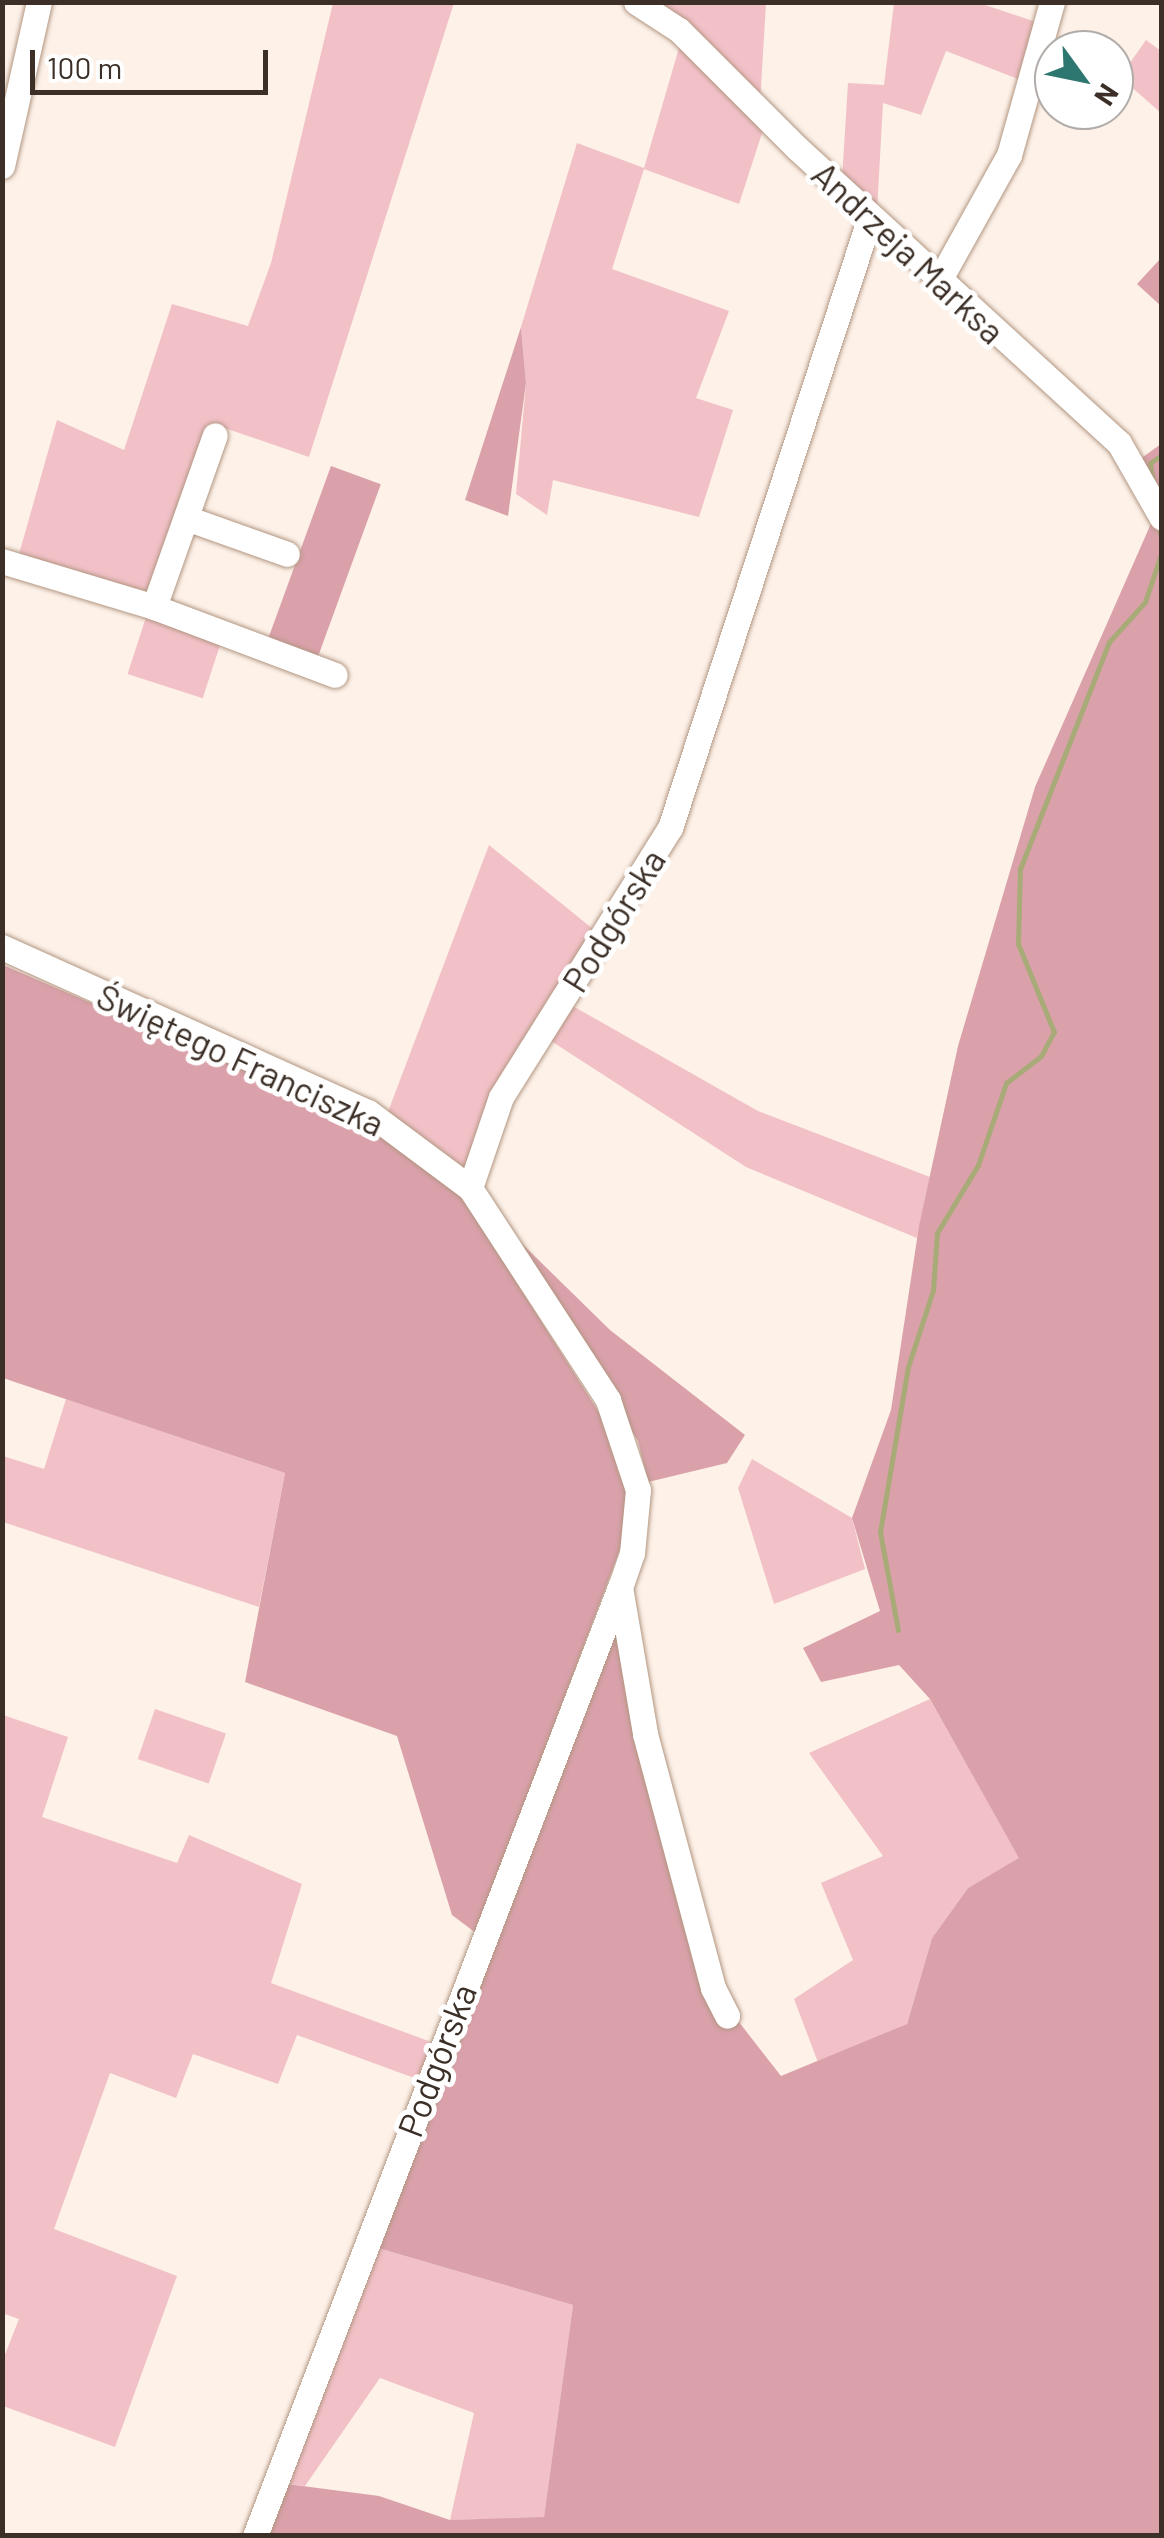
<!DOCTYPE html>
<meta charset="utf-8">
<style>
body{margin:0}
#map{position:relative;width:1164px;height:2538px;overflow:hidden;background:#fdf1e8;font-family:Barlow,sans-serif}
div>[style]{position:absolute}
.green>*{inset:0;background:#f2c1c8;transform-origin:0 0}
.forest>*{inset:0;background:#daa1ab;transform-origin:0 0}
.stream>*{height:5px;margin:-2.5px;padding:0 2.5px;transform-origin:2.5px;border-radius:2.5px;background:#a8aa78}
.roads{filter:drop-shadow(0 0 2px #b29681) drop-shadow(0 0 2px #b29681)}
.minor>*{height:25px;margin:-12.5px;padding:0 12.5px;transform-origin:12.5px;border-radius:12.5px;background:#fff}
span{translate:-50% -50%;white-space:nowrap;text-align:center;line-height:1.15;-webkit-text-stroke:10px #fff;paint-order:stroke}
.street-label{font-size:35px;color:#3b2f27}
.frame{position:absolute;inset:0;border:5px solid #3b2f27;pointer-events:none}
.north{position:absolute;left:1034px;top:30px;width:100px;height:100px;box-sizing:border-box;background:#fff;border:2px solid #b1aca9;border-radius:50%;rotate:123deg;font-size:28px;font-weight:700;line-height:40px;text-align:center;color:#3b2f27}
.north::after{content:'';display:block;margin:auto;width:35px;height:45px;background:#2e7670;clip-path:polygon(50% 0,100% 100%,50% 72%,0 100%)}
.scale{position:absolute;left:30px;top:50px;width:238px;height:45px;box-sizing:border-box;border:5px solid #3b2f27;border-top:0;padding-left:12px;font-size:30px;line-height:35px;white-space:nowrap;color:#3b2f27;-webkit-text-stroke:8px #fff;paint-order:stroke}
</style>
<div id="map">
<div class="green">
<i style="clip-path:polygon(333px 3px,454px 3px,309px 457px,213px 424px,154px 595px,19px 554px,57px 420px,124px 450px,172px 304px,248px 326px,271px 263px)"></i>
<i style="clip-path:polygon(648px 3px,766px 3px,760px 104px)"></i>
<i style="clip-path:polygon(894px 3px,979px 3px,1042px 24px,1028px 83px,946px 51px,921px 115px,883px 103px,877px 211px,842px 179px,848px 83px,884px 85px)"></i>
<i style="clip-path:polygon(1146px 40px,1161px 51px,1161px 113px,1120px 77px)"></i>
<i style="clip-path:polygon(681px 41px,765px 124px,739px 204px,644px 169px,612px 269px,729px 311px,696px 398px,733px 410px,699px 517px,553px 480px,547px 515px,516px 494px,526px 383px,521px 327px,577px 143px,644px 168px)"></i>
<i style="left:147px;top:614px;width:79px;height:63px;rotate:18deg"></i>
<i style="clip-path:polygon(489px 845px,598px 933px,463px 1174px,386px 1117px)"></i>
<i style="clip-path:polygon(571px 1005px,758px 1111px,930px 1177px,917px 1238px,746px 1167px,548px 1039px)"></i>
<i style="clip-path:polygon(66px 1399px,285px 1473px,259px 1607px,3px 1522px,3px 1456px,44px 1469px)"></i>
<i style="clip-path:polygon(752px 1459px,852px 1518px,865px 1569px,774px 1604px,738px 1488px)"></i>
<i style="clip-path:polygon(930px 1699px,1020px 1858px,968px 1888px,932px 1938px,907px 2024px,819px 2065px,794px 1999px,853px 1960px,821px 1883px,883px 1856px,809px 1753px)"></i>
<i style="left:155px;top:1709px;width:75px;height:53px;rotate:19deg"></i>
<i style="clip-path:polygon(3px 1715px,68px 1737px,42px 1817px,177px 1863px,189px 1835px,302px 1884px,271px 1983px,434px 2043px,417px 2079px,297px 2035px,278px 2084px,193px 2054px,176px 2098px,110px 2073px,54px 2229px,177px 2276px,115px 2447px,3px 2406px,2px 2362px,19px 2319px,2px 2313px)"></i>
<i style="clip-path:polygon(371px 2246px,573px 2305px,544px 2518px,450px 2520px,474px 2413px,380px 2378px,305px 2486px,287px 2484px)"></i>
</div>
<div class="forest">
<i style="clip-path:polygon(1161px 258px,1161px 306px,1137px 284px)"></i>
<i style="clip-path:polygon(521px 327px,526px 383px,508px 516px,465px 500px)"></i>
<i style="clip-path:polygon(1161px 444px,1161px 506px,1136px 462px)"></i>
<i style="left:331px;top:466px;width:53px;height:191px;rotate:20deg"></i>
<i style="clip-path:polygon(1153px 519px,1162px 524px,1161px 2535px,267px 2536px,287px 2484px,379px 2496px,450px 2520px,544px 2517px,573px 2305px,371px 2246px,615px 1633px,625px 1638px,635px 1731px,735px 2017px,781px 2076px,907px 2024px,932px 1938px,968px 1888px,1019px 1858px,930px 1699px,899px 1665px,821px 1682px,803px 1648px,880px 1611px,852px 1518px,891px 1410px,919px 1226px,958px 1046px,1035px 787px)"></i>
<i style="clip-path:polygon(3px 965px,369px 1123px,463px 1198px,605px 1422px,628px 1484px,625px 1536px,476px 1933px,452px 1915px,397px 1736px,245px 1682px,285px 1473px,3px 1378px)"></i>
<i style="clip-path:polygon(512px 1234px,610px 1330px,745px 1435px,727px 1463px,648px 1482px,638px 1441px)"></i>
</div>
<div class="stream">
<i style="left:1152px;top:477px;width:14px;rotate:-98deg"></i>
<i style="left:1150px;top:463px;width:14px;rotate:-34deg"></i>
<i style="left:1160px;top:532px;width:7px;rotate:74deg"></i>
<i style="left:898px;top:1630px;width:100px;rotate:-100.4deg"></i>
<i style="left:880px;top:1532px;width:167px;rotate:-80.4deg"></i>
<i style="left:908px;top:1367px;width:81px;rotate:-72deg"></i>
<i style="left:933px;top:1290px;width:57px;rotate:-86deg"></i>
<i style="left:937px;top:1233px;width:79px;rotate:-58.9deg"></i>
<i style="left:978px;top:1165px;width:87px;rotate:-71.1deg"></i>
<i style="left:1006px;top:1083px;width:44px;rotate:-37.6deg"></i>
<i style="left:1041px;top:1056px;width:27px;rotate:-62deg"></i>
<i style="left:1054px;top:1032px;width:95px;rotate:-112.2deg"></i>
<i style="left:1018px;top:944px;width:75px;rotate:-88.5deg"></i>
<i style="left:1020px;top:869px;width:244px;rotate:-68.6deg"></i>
<i style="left:1109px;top:642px;width:54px;rotate:-48deg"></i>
<i style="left:1145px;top:602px;width:54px;rotate:-71.6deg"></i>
</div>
<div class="roads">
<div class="minor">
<i style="left:636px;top:2px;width:51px;rotate:33.1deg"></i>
<i style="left:679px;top:30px;width:167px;rotate:45deg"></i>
<i style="left:797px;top:148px;width:437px;rotate:42.5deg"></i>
<i style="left:1119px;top:443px;width:86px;rotate:60.2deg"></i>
<i style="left:2px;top:166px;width:168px;rotate:-77.3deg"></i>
<i style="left:940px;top:279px;width:142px;rotate:-60.9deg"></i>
<i style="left:1009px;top:155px;width:159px;rotate:-74.3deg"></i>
<i style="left:186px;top:518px;width:107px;rotate:19.6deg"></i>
<i style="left:2px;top:561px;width:159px;rotate:16.8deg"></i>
<i style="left:154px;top:607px;width:193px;rotate:20.6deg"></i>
<i style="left:154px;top:607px;width:182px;rotate:-70.5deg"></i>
<i style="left:2px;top:947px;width:401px;rotate:24.3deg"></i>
<i style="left:368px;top:1112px;width:127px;rotate:36.7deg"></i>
<i style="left:470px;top:1188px;width:253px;rotate:56.9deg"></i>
<i style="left:608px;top:1400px;width:95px;rotate:71.6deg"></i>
<i style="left:638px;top:1490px;width:63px;rotate:95.4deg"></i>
<i style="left:632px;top:1553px;width:36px;rotate:109deg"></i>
<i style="left:620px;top:1587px;width:1017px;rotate:111.04deg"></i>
<i style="left:470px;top:1188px;width:96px;rotate:-71.2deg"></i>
<i style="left:501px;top:1097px;width:318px;rotate:-57.9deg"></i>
<i style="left:670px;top:828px;width:643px;rotate:-71.88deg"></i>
<i style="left:620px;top:1587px;width:149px;rotate:80.3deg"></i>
<i style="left:645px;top:1734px;width:263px;rotate:75deg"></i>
<i style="left:713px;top:1988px;width:31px;rotate:63deg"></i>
</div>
</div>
<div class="street-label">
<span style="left:909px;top:252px;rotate:43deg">Andrzeja Marksa</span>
<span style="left:613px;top:920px;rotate:-58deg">Podgórska</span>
<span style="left:241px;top:1059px;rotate:25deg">Świętego Franciszka</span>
<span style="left:436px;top:2060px;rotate:-69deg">Podgórska</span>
</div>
<div class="frame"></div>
<div class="north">N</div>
<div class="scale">100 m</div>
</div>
